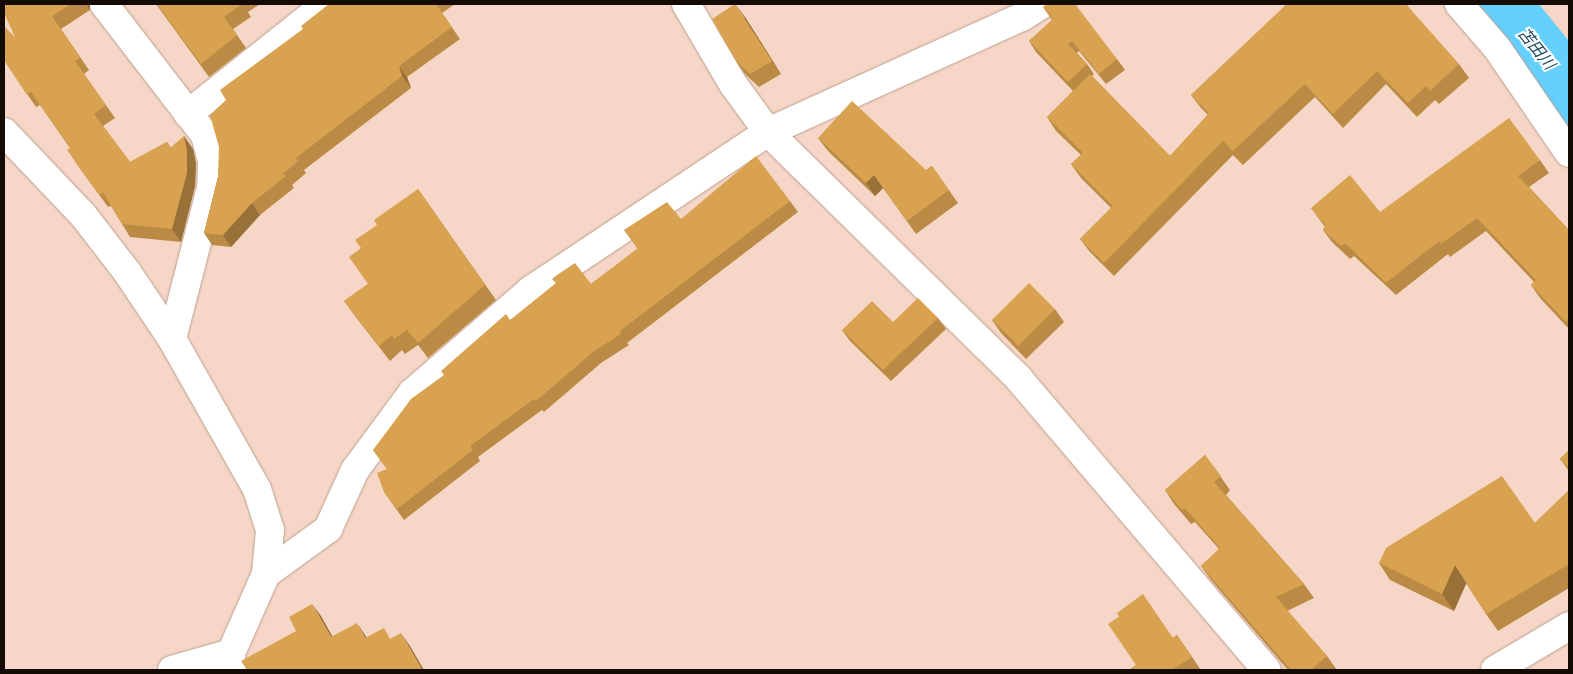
<!DOCTYPE html>
<meta charset="utf-8">
<style>
body{margin:0}
#map{position:relative;width:1573px;height:674px;overflow:hidden;background:#f6d7c7;font-family:"Nunito Sans","Noto Sans JP",sans-serif}
div>[style]{position:absolute}
.river>*{height:62px;margin:-31px;padding:0 31px;transform-origin:31px;border-radius:31px;background:#64d0fd}
.roads{filter:drop-shadow(0 0 1px #bc9f8f) drop-shadow(0 0 1px #bc9f8f)}
.minor>*{height:28px;margin:-14px;padding:0 14px;transform-origin:14px;border-radius:14px;background:#fff}
.wall>*{inset:0;background:#bb8b46}
.shaded-wall>*{inset:0;background:#987139}
.building>*{inset:0;background:#d9a251;transform-origin:0 0}
span{translate:-50% -50%;white-space:nowrap;text-align:center;line-height:1.15;-webkit-text-stroke:4px #fff;paint-order:stroke}
.water-label{font-size:16px;color:#164558;font-style:italic}
.frame{position:absolute;inset:0;border:5px solid #150b06;pointer-events:none}
</style>
<div id="map">
<div class="river">
<i style="left:1499px;top:4px;width:95px;rotate:51deg"></i>
<i style="left:1559px;top:78px;width:21px;rotate:61deg"></i>
</div>
<div class="roads">
<div class="minor">
<i style="left:104px;top:4px;width:165px;rotate:52.4deg"></i>
<i style="left:205px;top:135px;width:28px;rotate:75deg"></i>
<i style="left:212px;top:162px;width:26px;rotate:92deg"></i>
<i style="left:211px;top:188px;width:156px;rotate:104.5deg"></i>
<i style="left:686px;top:4px;width:93px;rotate:59.6deg"></i>
<i style="left:733px;top:84px;width:59px;rotate:53.9deg"></i>
<i style="left:768px;top:132px;width:352px;rotate:44.5deg"></i>
<i style="left:1019px;top:379px;width:382px;rotate:49.6deg"></i>
<i style="left:1459px;top:4px;width:58px;rotate:49.2deg"></i>
<i style="left:1497px;top:48px;width:127px;rotate:55.6deg"></i>
<i style="left:188px;top:114px;width:176px;rotate:-38.6deg"></i>
<i style="left:4px;top:132px;width:115px;rotate:46.4deg"></i>
<i style="left:83px;top:215px;width:72px;rotate:52.3deg"></i>
<i style="left:127px;top:272px;width:81px;rotate:56.1deg"></i>
<i style="left:172px;top:339px;width:172px;rotate:60.5deg"></i>
<i style="left:257px;top:489px;width:43px;rotate:72.4deg"></i>
<i style="left:270px;top:530px;width:44px;rotate:95.2deg"></i>
<i style="left:266px;top:574px;width:86px;rotate:113.9deg"></i>
<i style="left:231px;top:653px;width:17px;rotate:87deg"></i>
<i style="left:266px;top:574px;width:77px;rotate:-36deg"></i>
<i style="left:328px;top:529px;width:65px;rotate:-65.4deg"></i>
<i style="left:355px;top:470px;width:96px;rotate:-53.5deg"></i>
<i style="left:412px;top:393px;width:157px;rotate:-40.9deg"></i>
<i style="left:531px;top:290px;width:285px;rotate:-33.7deg"></i>
<i style="left:768px;top:132px;width:279px;rotate:-24.4deg"></i>
<i style="left:1022px;top:17px;width:25px;rotate:-32deg"></i>
<i style="left:172px;top:670px;width:61px;rotate:-16.1deg"></i>
<i style="left:1495px;top:670px;width:86px;rotate:-30.7deg"></i>
</div>
</div>
<div class="wall">
<i style="clip-path:polygon(4px 4px,90px 4px,90px 10px,61px 29px,89px 70px,84px 74px,115px 118px,103px 126px,130px 162px,167px 142px,171px 148px,193px 149px,196px 164px,195px 186px,181px 242px,130px 237px,122px 224px,111px 206px,108px 207px,76px 163px,70px 148px,40px 105px,36px 107px,4px 60px,15px 37px)"></i>
<i style="clip-path:polygon(156px 4px,260px 4px,248px 12px,251px 17px,233px 29px,246px 48px,209px 77px)"></i>
<i style="clip-path:polygon(329px 4px,455px 4px,442px 13px,460px 39px,407px 77px,411px 88px,304px 170px,306px 173px,292px 185px,294px 188px,260px 215px,231px 247px,212px 245px,204px 233px,218px 177px,226px 100px,303px 29px)"></i>
<i style="clip-path:polygon(1287px 4px,1459px 64px,1469px 78px,1439px 104px,1435px 100px,1417px 117px,1386px 84px,1343px 128px,1315px 97px,1243px 165px,1233px 155px,1114px 276px,1090px 252px,1080px 239px,1111px 208px,1081px 178px,1071px 164px,1081px 155px,1056px 131px,1047px 117px,1073px 91px,1036px 52px,1029px 41px,1052px 20px,1043px 7px,1117px 59px,1125px 70px,1106px 84px,1079px 51px,1077px 53px,1087px 64px,1094px 74px,1092px 76px,1170px 156px,1208px 115px,1201px 108px,1191px 95px)"></i>
<i style="clip-path:polygon(745px 17px,781px 74px,759px 87px,745px 74px,736px 61px)"></i>
<i style="clip-path:polygon(818px 138px,926px 170px,932px 166px,958px 203px,916px 234px,883px 188px,875px 196px,828px 151px)"></i>
<i style="clip-path:polygon(1540px 160px,1549px 173px,1529px 187px,1569px 230px,1569px 329px,1540px 298px,1531px 285px,1534px 282px,1486px 231px,1450px 257px,1448px 254px,1396px 295px,1354px 256px,1350px 259px,1332px 242px,1323px 230px,1325px 227px,1311px 208px,1380px 212px)"></i>
<i style="clip-path:polygon(418px 189px,496px 300px,428px 358px,418px 345px,405px 354px,402px 350px,390px 361px,355px 316px,344px 301px,368px 284px,361px 248px,377px 225px)"></i>
<i style="clip-path:polygon(790px 201px,798px 212px,627px 343px,629px 345px,601px 363px,544px 412px,542px 410px,478px 457px,480px 461px,404px 520px,384px 492px,387px 469px,373px 450px,510px 320px,591px 284px,638px 249px,624px 230px,681px 219px)"></i>
<i style="clip-path:polygon(1055px 309px,1064px 322px,1026px 359px,1001px 333px,992px 320px)"></i>
<i style="clip-path:polygon(938px 318px,946px 329px,891px 381px,850px 341px,842px 330px,893px 322px)"></i>
<i style="clip-path:polygon(1569px 450px,1569px 471px,1560px 459px)"></i>
<i style="clip-path:polygon(1205px 455px,1230px 490px,1226px 495px,1304px 584px,1314px 598px,1287px 611px,1327px 656px,1337px 670px,1288px 670px,1211px 580px,1201px 566px,1219px 549px,1195px 522px,1191px 524px,1174px 504px,1165px 490px)"></i>
<i style="clip-path:polygon(1569px 490px,1569px 588px,1498px 631px,1486px 614px,1466px 583px,1454px 611px,1390px 580px,1379px 563px,1535px 523px)"></i>
<i style="clip-path:polygon(1117px 613px,1173px 638px,1177px 635px,1201px 670px,1129px 670px,1136px 665px,1119px 616px)"></i>
</div>
<div class="shaded-wall">
<i style="clip-path:polygon(86px 4px,90px 4px,90px 10px)"></i>
<i style="clip-path:polygon(735px 4px,745px 17px,781px 74px,772px 61px)"></i>
<i style="clip-path:polygon(399px 66px,407px 77px,411px 88px,402px 76px)"></i>
<i style="clip-path:polygon(184px 136px,193px 149px,196px 164px,195px 186px,181px 242px,172px 229px)"></i>
<i style="clip-path:polygon(874px 175px,883px 188px,875px 196px,866px 183px)"></i>
<i style="clip-path:polygon(252px 203px,260px 215px,231px 247px,223px 235px)"></i>
<i style="clip-path:polygon(1455px 565px,1467px 582px,1454px 611px,1442px 594px)"></i>
<i style="clip-path:polygon(312px 604px,321px 616px,340px 650px,331px 637px)"></i>
<i style="clip-path:polygon(357px 623px,365px 635px,374px 650px,365px 638px)"></i>
<i style="clip-path:polygon(401px 633px,410px 646px,424px 670px,422px 670px)"></i>
</div>
<div class="building">
<i style="clip-path:polygon(4px 4px,71px 4px,52px 16px,80px 58px,75px 61px,106px 105px,94px 114px,130px 162px,167px 142px,170px 148px,184px 136px,187px 151px,187px 173px,172px 229px,122px 224px,103px 192px,99px 195px,67px 150px,71px 148px,31px 92px,27px 95px,4px 60px,4px 26px,15px 37px,4px 13px)"></i>
<i style="clip-path:polygon(157px 4px,242px 4px,224px 17px,237px 35px,201px 64px)"></i>
<i style="clip-path:polygon(329px 4px,436px 4px,452px 27px,399px 66px,402px 76px,296px 158px,298px 161px,283px 174px,286px 176px,252px 203px,223px 235px,204px 233px,218px 177px,219px 147px,210px 115px,226px 100px,220px 90px,303px 29px,301px 26px)"></i>
<i style="clip-path:polygon(735px 4px,772px 61px,750px 74px,736px 61px,712px 19px)"></i>
<i style="clip-path:polygon(1047px 4px,1075px 4px,1117px 59px,1099px 74px,1072px 41px,1068px 44px,1087px 64px,1068px 82px,1029px 41px,1053px 19px,1043px 7px)"></i>
<i style="clip-path:polygon(1287px 4px,1406px 4px,1459px 64px,1430px 91px,1426px 86px,1408px 103px,1377px 71px,1333px 114px,1305px 84px,1233px 151px,1223px 141px,1104px 263px,1080px 239px,1113px 206px,1071px 164px,1083px 153px,1047px 117px,1090px 74px,1170px 156px,1209px 113px,1191px 95px)"></i>
<i style="clip-path:polygon(852px 101px,926px 170px,932px 166px,949px 190px,907px 221px,874px 175px,866px 183px,818px 138px)"></i>
<i style="clip-path:polygon(1509px 118px,1540px 160px,1518px 176px,1569px 230px,1569px 319px,1566px 322px,1531px 285px,1536px 280px,1477px 218px,1441px 244px,1439px 241px,1386px 283px,1345px 243px,1341px 246px,1323px 230px,1326px 226px,1311px 208px,1350px 175px,1380px 212px)"></i>
<i style="clip-path:polygon(756px 156px,790px 201px,620px 331px,621px 334px,593px 352px,536px 401px,534px 399px,470px 446px,473px 450px,397px 509px,384px 492px,377px 473px,387px 469px,373px 450px,411px 399px,444px 375px,441px 371px,506px 314px,510px 320px,556px 283px,552px 279px,557px 275px,575px 263px,591px 284px,638px 248px,624px 230px,667px 202px,681px 219px)"></i>
<i style="clip-path:polygon(418px 189px,485px 285px,418px 343px,407px 330px,394px 339px,392px 335px,379px 346px,344px 301px,368px 284px,349px 257px,361px 248px,355px 240px,377px 225px,374px 220px)"></i>
<i style="left:1029px;top:283px;width:37px;height:52px;rotate:45deg"></i>
<i style="clip-path:polygon(918px 298px,938px 318px,883px 370px,842px 330px,872px 301px,893px 322px)"></i>
<i style="clip-path:polygon(1569px 450px,1569px 468px,1560px 459px)"></i>
<i style="clip-path:polygon(1205px 455px,1221px 476px,1214px 482px,1304px 584px,1276px 597px,1327px 656px,1311px 670px,1291px 670px,1201px 566px,1220px 548px,1185px 508px,1182px 510px,1165px 490px)"></i>
<i style="clip-path:polygon(1502px 476px,1535px 523px,1569px 490px,1569px 564px,1486px 614px,1455px 565px,1442px 594px,1379px 563px,1386px 548px)"></i>
<i style="clip-path:polygon(1143px 594px,1173px 638px,1177px 635px,1192px 657px,1172px 670px,1129px 670px,1136px 665px,1108px 624px,1120px 616px,1117px 613px)"></i>
<i style="clip-path:polygon(312px 604px,331px 637px,357px 623px,365px 638px,384px 628px,390px 639px,401px 633px,422px 670px,247px 670px,241px 661px,296px 631px,289px 617px)"></i>
</div>
<div class="water-label">
<span style="left:1536px;top:49px;rotate:51deg">苫田川</span>
</div>
<div class="frame"></div>
</div>
